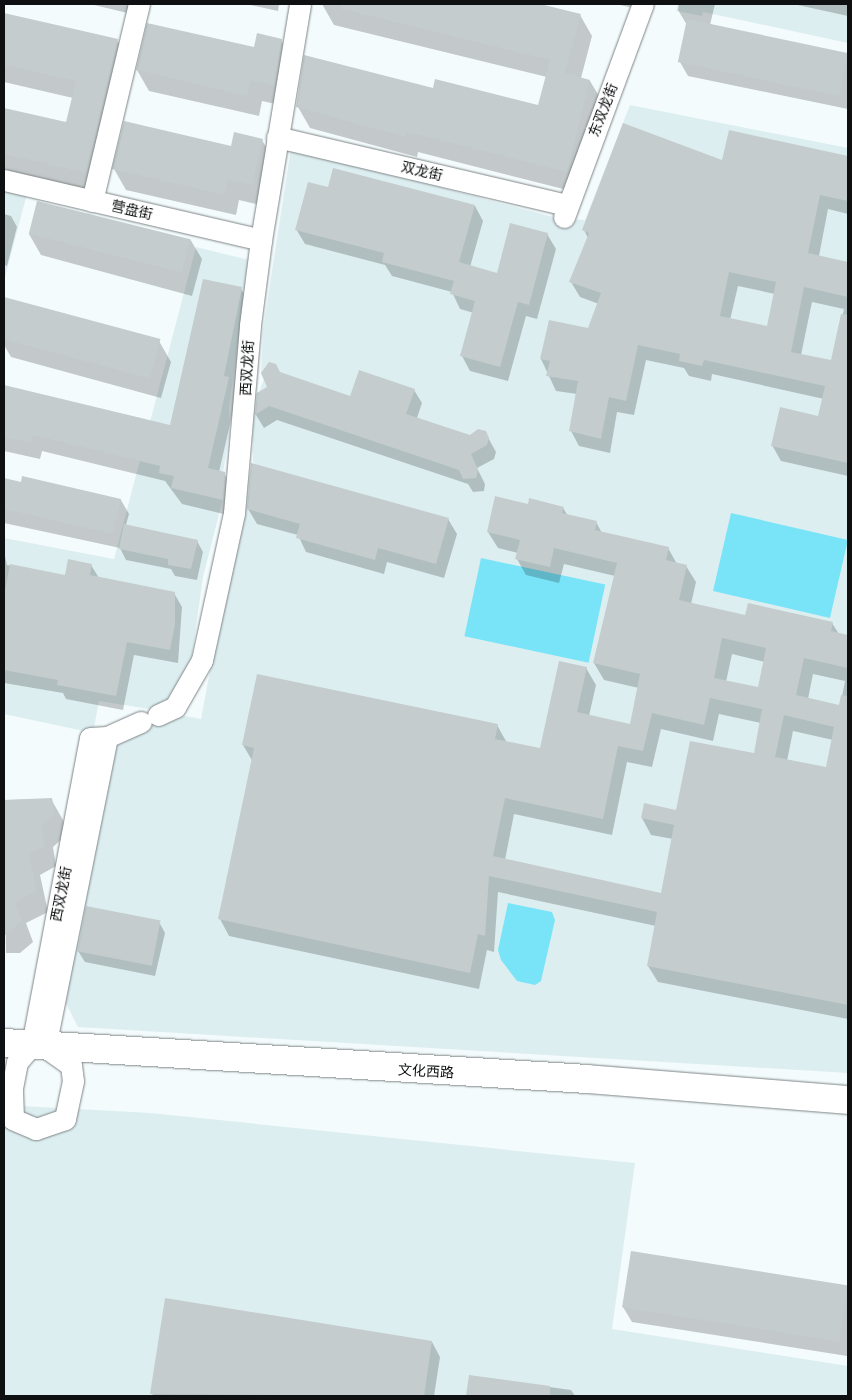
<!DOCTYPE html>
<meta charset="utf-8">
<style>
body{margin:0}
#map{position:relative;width:852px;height:1400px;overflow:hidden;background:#f4fbfd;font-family:"Libre Baskerville","Noto Sans SC",serif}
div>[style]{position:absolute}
.built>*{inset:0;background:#ddeef1}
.green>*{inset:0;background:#79e4f8;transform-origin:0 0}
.shadow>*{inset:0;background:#0003}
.building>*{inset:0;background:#c4cccd;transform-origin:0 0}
.roads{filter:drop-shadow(0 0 1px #7d8485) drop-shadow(0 0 1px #7d8485)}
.minor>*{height:21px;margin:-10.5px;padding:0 10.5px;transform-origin:10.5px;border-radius:10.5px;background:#fff}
.secondary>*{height:28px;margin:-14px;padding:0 14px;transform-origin:14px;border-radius:14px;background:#fff}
span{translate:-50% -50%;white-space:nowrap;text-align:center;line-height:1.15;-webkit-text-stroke:4px #fff;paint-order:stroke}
.street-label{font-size:14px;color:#0e1011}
.frame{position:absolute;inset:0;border:5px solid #0e1011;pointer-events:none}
</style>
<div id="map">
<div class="built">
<i style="clip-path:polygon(678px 4px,848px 4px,848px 43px,703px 12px,702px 16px,676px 11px)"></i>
<i style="clip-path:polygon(630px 105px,848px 148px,848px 1073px,78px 1027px,61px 994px,112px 748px,174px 714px,201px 719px,240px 508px,253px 463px,252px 396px,259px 392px,264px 379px,261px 373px,263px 329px,291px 148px,557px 218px,585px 220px)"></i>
<i style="clip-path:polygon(4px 188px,27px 194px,4px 281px)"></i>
<i style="clip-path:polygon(196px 247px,249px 260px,229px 408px,230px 431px,221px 484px,223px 499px,203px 577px,190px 670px,161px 711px,99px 701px,93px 733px,4px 714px,4px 538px,114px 559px)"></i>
<i style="clip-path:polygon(4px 1105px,151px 1113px,635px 1163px,612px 1329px,848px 1366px,848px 1396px,4px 1396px)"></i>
</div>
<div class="green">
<i style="left:731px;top:513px;width:120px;height:80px;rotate:13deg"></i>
<i style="left:481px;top:558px;width:127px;height:80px;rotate:12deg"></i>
<i style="clip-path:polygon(508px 903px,552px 912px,555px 920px,541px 981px,535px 985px,517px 981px,501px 960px,498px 950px)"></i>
</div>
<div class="shadow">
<i style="clip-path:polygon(90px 4px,147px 4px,140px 16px)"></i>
<i style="clip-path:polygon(246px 4px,279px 4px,278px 11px)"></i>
<i style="clip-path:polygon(322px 4px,533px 4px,580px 15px,592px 36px,581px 78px,590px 81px,602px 101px,579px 193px,418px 152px,417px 157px,310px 128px,298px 107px,434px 90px,539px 106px,547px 77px,334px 25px)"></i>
<i style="clip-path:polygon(616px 4px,648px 4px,646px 11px)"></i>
<i style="clip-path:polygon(679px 4px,715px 4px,710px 25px,848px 54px,848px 109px,688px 76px,680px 62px,687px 25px,678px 10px)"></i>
<i style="clip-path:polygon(793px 4px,848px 4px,848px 16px)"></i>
<i style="clip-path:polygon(4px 15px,117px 40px,129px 61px,97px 193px,4px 171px,4px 109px,67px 124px,73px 98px,4px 82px)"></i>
<i style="clip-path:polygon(281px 40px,293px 61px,285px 106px,262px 101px,259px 116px,149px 91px,137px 70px,255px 49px)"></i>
<i style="clip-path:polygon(evenodd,730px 132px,848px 157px,848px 214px,828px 209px,819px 256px,848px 263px,848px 476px,781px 461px,772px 445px,819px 418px,824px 399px,712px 374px,711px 381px,689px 376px,684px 368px,646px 360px,634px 415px,617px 412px,610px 453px,579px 446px,571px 431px,577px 394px,556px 391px,541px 359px,589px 330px,599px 304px,580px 297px,571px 282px,588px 238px,584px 230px,723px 162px,730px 132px,738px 286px,775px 294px,768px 328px,730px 320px,738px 286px,730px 132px,812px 302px,844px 309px,832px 362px,801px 355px,812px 302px)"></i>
<i style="clip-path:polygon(262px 140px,274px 161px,264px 206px,239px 200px,236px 215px,126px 190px,114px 169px)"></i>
<i style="clip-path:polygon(329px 189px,475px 206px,483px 221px,470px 267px,498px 274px,547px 234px,556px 249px,537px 319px,526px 316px,508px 381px,470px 371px,462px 356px,474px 313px,460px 309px,452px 292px,392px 276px,385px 265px,305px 244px,296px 229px)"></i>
<i style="clip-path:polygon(4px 214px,11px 216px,17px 227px,7px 266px,4px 265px)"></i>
<i style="clip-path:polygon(29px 234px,190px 239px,202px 259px,192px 296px,41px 255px)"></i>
<i style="clip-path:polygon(241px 289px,251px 305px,237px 394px,219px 472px,224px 473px,234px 490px,232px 516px,182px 504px,165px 481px,42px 451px,40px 459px,4px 451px,4px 386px,171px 427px)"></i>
<i style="clip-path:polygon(9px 300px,159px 341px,171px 362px,161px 398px,11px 357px,4px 345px,4px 318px)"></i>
<i style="clip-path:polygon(279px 373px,351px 397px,414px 390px,422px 403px,417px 418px,470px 436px,485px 432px,496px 452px,494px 459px,477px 468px,485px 484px,484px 491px,473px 492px,468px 484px,277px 420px,264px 428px,256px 415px,258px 394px,269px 388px)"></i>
<i style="clip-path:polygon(4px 480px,121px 500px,129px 514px,126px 525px,197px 541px,203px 552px,197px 580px,175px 576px,171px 569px,126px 560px,120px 548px,4px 523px)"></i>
<i style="clip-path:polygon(evenodd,529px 506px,563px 508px,568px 516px,596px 522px,602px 533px,668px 548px,677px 564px,686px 566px,696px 582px,691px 604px,746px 616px,832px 623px,839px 634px,848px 636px,848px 1019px,658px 982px,648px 966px,656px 926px,498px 892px,494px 952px,487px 950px,479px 989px,229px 936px,220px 919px,253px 762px,243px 745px,497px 725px,507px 743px,541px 750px,586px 668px,596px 685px,589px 716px,631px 725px,639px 688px,604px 680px,594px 663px,615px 576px,564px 564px,559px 583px,526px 575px,517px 559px,518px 553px,498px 548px,488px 532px,529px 506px,732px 654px,765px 662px,759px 689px,726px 682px,732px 654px,529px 506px,813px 674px,845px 681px,840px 707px,808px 699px,813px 674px,529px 506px,719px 714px,761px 723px,755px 755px,677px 812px,642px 818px,651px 835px,673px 839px,662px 895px,505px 860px,514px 814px,612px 835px,627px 762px,652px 767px,661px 729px,713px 741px,719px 714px,529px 506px,793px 731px,833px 740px,827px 769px,787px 761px,793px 731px)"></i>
<i style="clip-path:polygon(248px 509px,448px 519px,457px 534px,444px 578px,387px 562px,384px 574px,306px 552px,298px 535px,257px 524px)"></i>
<i style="clip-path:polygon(4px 551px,7px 565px,66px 576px,91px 565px,99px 578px,174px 593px,182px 607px,178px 663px,134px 655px,123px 710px,66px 699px,63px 693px,4px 683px)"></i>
<i style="clip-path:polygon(51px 799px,63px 820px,66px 835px,53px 847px,56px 866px,40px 875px,48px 912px,26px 923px,33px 942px,20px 953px,6px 953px,4px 800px)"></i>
<i style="clip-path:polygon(159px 922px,165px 933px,155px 976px,85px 962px,78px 951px)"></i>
<i style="clip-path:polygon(632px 1253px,848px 1288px,848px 1367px,847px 1356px,632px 1322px,623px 1307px)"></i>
<i style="clip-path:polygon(432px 1342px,440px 1357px,434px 1396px,153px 1396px,152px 1393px)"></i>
<i style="clip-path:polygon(470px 1376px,571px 1390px,575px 1396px,467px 1396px)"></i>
</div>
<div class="building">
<i style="clip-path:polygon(341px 4px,540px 4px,581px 14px,565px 73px,590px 80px,567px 172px,407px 132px,405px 137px,296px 107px,304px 55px,433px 88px,435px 79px,538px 105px,550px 60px,341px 9px)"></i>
<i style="clip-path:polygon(4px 13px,118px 39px,86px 173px,4px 154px,4px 108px,66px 122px,76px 81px,4px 65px)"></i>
<i style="left:687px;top:19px;width:165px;height:44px;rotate:12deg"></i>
<i style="clip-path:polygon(147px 23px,254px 47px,257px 33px,282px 39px,274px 86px,251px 81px,247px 96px,136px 70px)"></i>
<i style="clip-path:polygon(124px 121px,231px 146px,234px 132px,263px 139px,252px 185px,228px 180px,224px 195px,112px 169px)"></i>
<i style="clip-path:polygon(evenodd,623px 123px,722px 160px,729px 130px,848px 156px,848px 201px,820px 195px,808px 253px,848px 262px,848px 297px,804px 287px,791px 352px,831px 360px,841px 314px,848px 315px,848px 463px,771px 446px,780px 407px,818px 416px,825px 386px,704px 360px,702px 366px,679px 361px,680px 354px,638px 345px,626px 401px,609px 397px,601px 439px,569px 431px,578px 381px,546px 376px,550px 361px,540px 359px,549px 320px,588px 328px,601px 293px,569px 282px,589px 233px,582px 230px,623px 123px,729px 272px,776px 282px,767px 326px,720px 316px,729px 272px)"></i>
<i style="clip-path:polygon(333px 168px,475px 205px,459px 262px,497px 273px,510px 223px,548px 233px,529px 305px,518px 302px,500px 367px,460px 356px,475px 301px,450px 294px,454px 281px,382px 262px,384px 253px,295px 230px,308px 182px,328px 187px)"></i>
<i style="left:37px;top:201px;width:158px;height:34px;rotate:14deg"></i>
<i style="clip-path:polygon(203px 279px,242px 287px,224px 376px,229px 377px,208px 468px,225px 472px,223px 500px,171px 488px,174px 476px,159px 473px,160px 466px,33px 435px,31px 443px,4px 437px,4px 385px,170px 425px)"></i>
<i style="left:4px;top:297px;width:162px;height:41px;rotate:15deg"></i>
<i style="clip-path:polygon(269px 362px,276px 364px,280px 372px,350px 396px,359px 370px,415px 389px,406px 414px,470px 435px,478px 429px,486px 431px,489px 438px,487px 445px,471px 454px,478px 470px,476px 478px,463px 479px,459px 470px,269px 406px,255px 415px,257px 393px,267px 387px,261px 373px)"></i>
<i style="clip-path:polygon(251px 463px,449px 518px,436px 564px,378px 548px,375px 560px,296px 538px,300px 524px,247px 509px)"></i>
<i style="clip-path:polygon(22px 476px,121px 499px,113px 534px,4px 509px,4px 478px,21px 482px)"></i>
<i style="clip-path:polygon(evenodd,495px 496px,528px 504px,529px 498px,564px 507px,562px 513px,597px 521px,595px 530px,669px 547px,666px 560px,687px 565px,679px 600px,745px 615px,748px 603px,833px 622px,831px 631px,848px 635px,848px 668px,804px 658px,796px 695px,839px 705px,841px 695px,848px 696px,848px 1005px,647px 966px,657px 912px,489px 876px,485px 936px,478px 934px,470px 973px,218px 919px,254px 748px,242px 745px,257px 674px,498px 724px,495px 739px,540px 748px,559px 661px,587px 667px,577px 712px,630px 724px,640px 674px,593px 663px,617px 563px,554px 548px,550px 567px,515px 559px,520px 540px,487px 532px,495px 496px,722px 638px,766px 648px,758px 687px,714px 678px,722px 638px,495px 496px,710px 698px,762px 709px,754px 753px,690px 741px,676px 810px,644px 803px,641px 818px,674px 825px,661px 893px,493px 856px,505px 798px,603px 819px,618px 746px,643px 751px,652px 713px,704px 725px,710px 698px,495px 496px,784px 715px,834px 727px,826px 767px,775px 757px,784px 715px)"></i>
<i style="clip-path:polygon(124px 524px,198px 540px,191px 569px,168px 565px,168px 559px,119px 549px)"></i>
<i style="clip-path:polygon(68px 559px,92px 564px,90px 575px,175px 592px,175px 624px,170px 650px,127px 642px,116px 696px,57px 685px,58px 680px,4px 670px,4px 596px,10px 564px,65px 575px)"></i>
<i style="clip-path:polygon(52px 798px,55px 814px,42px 825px,45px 846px,29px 854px,37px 891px,15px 902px,22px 921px,4px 936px,4px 800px)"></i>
<i style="left:86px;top:906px;width:76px;height:46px;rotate:11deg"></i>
<i style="left:631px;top:1251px;width:220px;height:57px;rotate:9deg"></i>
<i style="clip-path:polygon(165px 1298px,432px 1341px,424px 1396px,150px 1394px)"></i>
<i style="clip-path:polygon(469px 1375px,550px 1386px,550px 1396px,466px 1396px)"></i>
</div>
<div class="roads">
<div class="minor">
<i style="left:277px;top:137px;width:298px;rotate:13.2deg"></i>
<i style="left:4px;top:180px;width:264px;rotate:13.1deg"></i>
<i style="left:92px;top:201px;width:203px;rotate:-76.6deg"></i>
<i style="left:564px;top:217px;width:227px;rotate:-69.7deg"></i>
<i style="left:158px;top:715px;width:19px;rotate:-25deg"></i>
<i style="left:175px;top:707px;width:54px;rotate:-60.1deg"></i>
<i style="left:202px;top:660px;width:150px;rotate:-77.7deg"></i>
<i style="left:234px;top:513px;width:189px;rotate:-85.1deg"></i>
<i style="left:250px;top:325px;width:86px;rotate:-82.6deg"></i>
<i style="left:261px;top:240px;width:239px;rotate:-80.6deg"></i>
<i style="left:107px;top:737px;width:316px;rotate:101.3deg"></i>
<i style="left:45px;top:1047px;width:32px;rotate:35deg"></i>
<i style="left:71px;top:1065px;width:16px;rotate:83deg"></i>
<i style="left:73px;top:1081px;width:39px;rotate:102deg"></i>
<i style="left:65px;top:1119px;width:31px;rotate:161deg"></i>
<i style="left:36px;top:1129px;width:25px;rotate:-157deg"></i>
<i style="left:13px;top:1119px;width:31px;rotate:-92deg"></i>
<i style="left:12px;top:1088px;width:26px;rotate:-79deg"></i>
<i style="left:17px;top:1062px;width:23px;rotate:-49deg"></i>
<i style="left:32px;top:1045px;width:312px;rotate:-79.3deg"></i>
<i style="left:90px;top:738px;width:17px;rotate:-3deg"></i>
<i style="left:107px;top:737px;width:37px;rotate:-24deg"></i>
</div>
<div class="secondary">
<i style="left:4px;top:1043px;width:584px;rotate:3.53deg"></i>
<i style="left:587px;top:1079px;width:262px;rotate:4.6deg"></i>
</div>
</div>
<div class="street-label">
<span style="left:603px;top:110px;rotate:-69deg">东双龙街</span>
<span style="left:422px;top:171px;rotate:13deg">双龙街</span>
<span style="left:132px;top:210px;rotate:13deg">营盘街</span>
<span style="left:247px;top:368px;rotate:-87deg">西双龙街</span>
<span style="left:61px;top:894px;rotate:-79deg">西双龙街</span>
<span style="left:426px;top:1071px;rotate:3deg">文化西路</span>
</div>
<div class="frame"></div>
</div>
